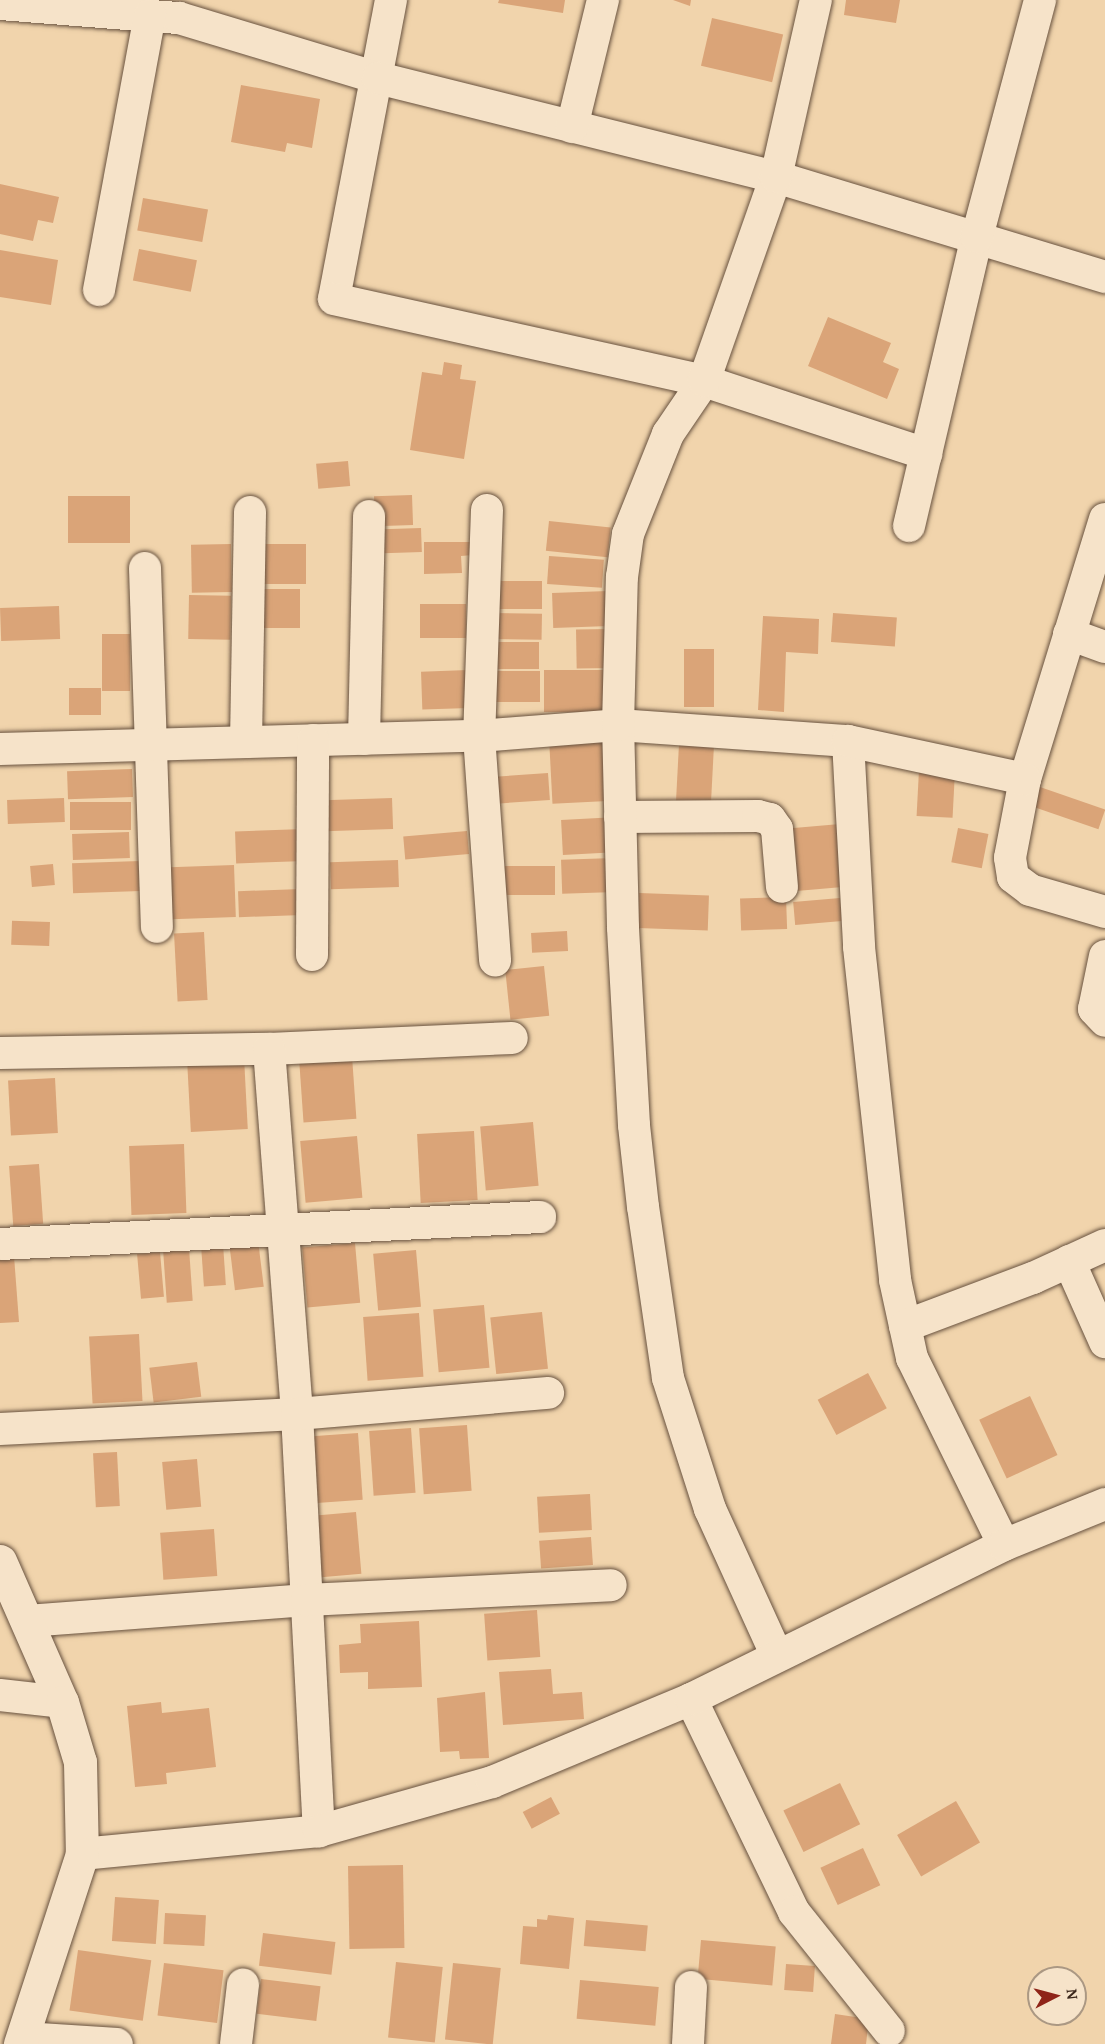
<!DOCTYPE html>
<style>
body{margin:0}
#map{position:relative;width:1105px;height:2044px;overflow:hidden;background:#f1d4ac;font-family:"Gentium Book Plus",serif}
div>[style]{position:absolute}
.building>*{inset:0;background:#daa478;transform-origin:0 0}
.roads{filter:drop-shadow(0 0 2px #68523f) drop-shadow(0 0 2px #68523f)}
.street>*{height:32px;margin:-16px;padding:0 16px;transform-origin:16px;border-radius:16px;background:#f6e3c9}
.secondary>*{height:33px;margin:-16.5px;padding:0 16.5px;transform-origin:16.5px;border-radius:16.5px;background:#f6e3c9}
span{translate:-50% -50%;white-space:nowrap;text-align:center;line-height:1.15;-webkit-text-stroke:6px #f6e3c9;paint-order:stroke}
.north{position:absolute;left:1027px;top:1966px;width:60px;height:60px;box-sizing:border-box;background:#f6e3c9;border:2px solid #ab9883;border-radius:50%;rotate:84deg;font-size:16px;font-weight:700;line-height:24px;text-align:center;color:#3b271b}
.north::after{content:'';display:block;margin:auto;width:21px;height:27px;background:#8f2418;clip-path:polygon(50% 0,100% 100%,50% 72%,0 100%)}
</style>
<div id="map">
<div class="building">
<i style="clip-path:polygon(499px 0,565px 0,563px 13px,498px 3px)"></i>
<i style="clip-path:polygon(673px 0,691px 0,690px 6px)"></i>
<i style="clip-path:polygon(846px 0,900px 0,896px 23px,844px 15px)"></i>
<i style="left:712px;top:18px;width:73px;height:49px;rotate:13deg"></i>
<i style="clip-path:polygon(241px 85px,320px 99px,312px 148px,287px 143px,285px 152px,231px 142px)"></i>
<i style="clip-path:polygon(0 184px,59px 197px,53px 223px,38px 220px,33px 241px,0 234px)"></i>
<i style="left:143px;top:198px;width:66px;height:33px;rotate:10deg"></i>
<i style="left:139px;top:249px;width:59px;height:32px;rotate:11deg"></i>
<i style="clip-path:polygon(0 250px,58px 260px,51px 305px,0 297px)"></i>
<i style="clip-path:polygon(828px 317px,891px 343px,883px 362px,899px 369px,887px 399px,808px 366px)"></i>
<i style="clip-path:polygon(444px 362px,462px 365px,460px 379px,476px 381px,464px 459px,410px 450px,422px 372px,442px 375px)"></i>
<i style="left:348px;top:461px;width:25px;height:32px;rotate:85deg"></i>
<i style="left:412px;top:495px;width:30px;height:38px;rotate:88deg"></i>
<i style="left:68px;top:496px;width:62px;height:47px"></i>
<i style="left:549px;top:521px;width:62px;height:30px;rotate:6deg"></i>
<i style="left:421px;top:528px;width:24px;height:46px;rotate:88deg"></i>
<i style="clip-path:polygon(424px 542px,473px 542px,473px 555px,461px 556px,462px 573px,424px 574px)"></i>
<i style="left:231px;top:544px;width:48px;height:40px;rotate:89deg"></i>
<i style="left:263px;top:544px;width:43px;height:40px"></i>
<i style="left:549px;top:556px;width:55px;height:28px;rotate:4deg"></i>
<i style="left:493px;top:581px;width:49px;height:28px"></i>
<i style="left:259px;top:589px;width:41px;height:39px"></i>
<i style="left:608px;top:591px;width:35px;height:56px;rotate:88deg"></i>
<i style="left:189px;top:595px;width:42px;height:44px;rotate:1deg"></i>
<i style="left:420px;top:604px;width:46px;height:34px"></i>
<i style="left:59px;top:606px;width:33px;height:59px;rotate:88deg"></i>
<i style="left:492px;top:613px;width:50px;height:26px;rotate:1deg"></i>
<i style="left:833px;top:613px;width:64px;height:29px;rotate:4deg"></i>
<i style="clip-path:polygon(763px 616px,819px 619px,818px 654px,786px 652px,784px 712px,758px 710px)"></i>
<i style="left:611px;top:629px;width:39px;height:35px;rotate:89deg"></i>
<i style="left:102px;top:634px;width:28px;height:57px"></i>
<i style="left:490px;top:642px;width:49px;height:27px"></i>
<i style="left:684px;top:649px;width:30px;height:58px"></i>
<i style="left:468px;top:670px;width:38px;height:47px;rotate:88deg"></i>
<i style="left:608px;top:670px;width:42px;height:64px;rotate:90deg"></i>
<i style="left:540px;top:671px;width:31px;height:47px;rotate:90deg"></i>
<i style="left:69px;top:688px;width:32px;height:27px"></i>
<i style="left:604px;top:736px;width:65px;height:55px;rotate:87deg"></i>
<i style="left:679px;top:744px;width:35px;height:67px;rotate:3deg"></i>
<i style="left:132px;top:769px;width:28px;height:65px;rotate:88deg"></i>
<i style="left:919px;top:770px;width:36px;height:46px;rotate:3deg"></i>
<i style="left:548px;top:773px;width:27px;height:57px;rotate:86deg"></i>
<i style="left:1040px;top:787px;width:69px;height:21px;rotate:19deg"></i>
<i style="left:64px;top:798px;width:24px;height:57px;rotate:88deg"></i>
<i style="left:392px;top:798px;width:31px;height:68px;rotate:88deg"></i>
<i style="left:131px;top:802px;width:28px;height:61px;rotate:90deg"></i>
<i style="left:617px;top:817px;width:35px;height:56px;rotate:87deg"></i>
<i style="left:840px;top:824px;width:63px;height:55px;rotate:85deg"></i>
<i style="left:958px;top:828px;width:31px;height:35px;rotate:11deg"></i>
<i style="left:304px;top:829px;width:32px;height:69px;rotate:88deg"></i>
<i style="left:467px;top:831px;width:23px;height:64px;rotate:85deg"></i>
<i style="left:129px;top:832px;width:26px;height:57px;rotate:88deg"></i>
<i style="left:614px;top:858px;width:34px;height:53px;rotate:88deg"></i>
<i style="left:398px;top:860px;width:27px;height:68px;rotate:88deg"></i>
<i style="left:140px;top:861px;width:30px;height:68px;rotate:88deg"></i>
<i style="left:53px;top:864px;width:21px;height:23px;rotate:85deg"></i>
<i style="left:234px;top:865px;width:52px;height:64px;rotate:88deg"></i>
<i style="left:555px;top:866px;width:29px;height:60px;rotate:90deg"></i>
<i style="left:301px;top:889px;width:26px;height:63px;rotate:88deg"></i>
<i style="left:639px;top:893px;width:70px;height:35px;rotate:2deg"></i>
<i style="left:786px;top:897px;width:32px;height:46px;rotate:88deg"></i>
<i style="left:840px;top:898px;width:23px;height:47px;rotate:85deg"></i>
<i style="left:50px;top:922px;width:24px;height:38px;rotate:92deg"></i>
<i style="left:567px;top:931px;width:20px;height:36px;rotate:87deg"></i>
<i style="left:204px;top:932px;width:68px;height:30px;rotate:87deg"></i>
<i style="left:544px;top:966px;width:50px;height:39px;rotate:84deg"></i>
<i style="left:352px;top:1056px;width:63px;height:53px;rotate:86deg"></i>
<i style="left:244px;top:1057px;width:72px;height:57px;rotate:87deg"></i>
<i style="left:55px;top:1078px;width:55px;height:47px;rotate:87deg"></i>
<i style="left:533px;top:1122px;width:64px;height:53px;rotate:85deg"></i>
<i style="left:474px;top:1131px;width:69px;height:57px;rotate:87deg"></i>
<i style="left:357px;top:1136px;width:62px;height:57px;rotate:85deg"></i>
<i style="left:184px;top:1144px;width:69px;height:55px;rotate:88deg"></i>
<i style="left:39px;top:1164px;width:60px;height:30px;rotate:86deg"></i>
<i style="left:258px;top:1240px;width:47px;height:29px;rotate:83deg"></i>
<i style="left:355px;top:1243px;width:60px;height:53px;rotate:85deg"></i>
<i style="left:223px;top:1244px;width:41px;height:22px;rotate:86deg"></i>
<i style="left:189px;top:1248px;width:53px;height:26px;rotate:86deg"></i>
<i style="left:416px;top:1250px;width:57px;height:43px;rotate:85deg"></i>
<i style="left:160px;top:1252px;width:45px;height:23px;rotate:85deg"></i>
<i style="clip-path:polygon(14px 1256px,19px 1322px,0 1323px,0 1257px)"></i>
<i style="left:484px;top:1305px;width:63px;height:51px;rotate:85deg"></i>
<i style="left:542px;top:1312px;width:57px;height:52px;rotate:84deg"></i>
<i style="left:419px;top:1313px;width:64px;height:56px;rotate:86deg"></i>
<i style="left:139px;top:1334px;width:67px;height:50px;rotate:87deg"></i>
<i style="left:197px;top:1362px;width:35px;height:48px;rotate:83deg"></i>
<i style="left:868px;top:1373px;width:40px;height:57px;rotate:62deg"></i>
<i style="left:1030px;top:1396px;width:65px;height:56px;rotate:65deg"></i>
<i style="left:467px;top:1425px;width:66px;height:48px;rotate:86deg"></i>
<i style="left:411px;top:1428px;width:65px;height:42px;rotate:86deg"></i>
<i style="left:358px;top:1433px;width:67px;height:46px;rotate:86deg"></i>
<i style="left:117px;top:1452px;width:54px;height:24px;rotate:87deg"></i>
<i style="left:197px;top:1459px;width:48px;height:35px;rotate:85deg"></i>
<i style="left:590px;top:1494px;width:36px;height:53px;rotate:87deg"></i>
<i style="left:356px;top:1512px;width:62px;height:43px;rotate:85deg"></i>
<i style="left:214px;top:1529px;width:47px;height:54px;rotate:86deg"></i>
<i style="left:591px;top:1537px;width:28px;height:52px;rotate:86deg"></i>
<i style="left:537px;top:1610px;width:47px;height:53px;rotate:86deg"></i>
<i style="clip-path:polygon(419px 1621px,422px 1687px,368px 1689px,368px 1672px,340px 1673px,339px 1645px,361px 1643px,360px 1624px)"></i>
<i style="clip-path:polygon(551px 1669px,553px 1694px,582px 1692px,584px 1719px,503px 1725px,499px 1672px)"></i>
<i style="clip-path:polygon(485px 1692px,489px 1758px,460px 1759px,459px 1751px,440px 1752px,437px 1698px)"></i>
<i style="clip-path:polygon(161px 1702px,162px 1713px,209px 1708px,216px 1767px,166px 1773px,167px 1784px,135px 1787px,127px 1706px)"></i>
<i style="left:840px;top:1783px;width:46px;height:63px;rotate:64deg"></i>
<i style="left:551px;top:1797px;width:19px;height:32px;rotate:62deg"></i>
<i style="left:956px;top:1801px;width:48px;height:68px;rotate:60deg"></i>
<i style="left:863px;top:1848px;width:41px;height:47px;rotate:65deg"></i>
<i style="left:403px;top:1865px;width:83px;height:55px;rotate:89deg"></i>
<i style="left:115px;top:1897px;width:44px;height:44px;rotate:4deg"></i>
<i style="left:165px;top:1913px;width:41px;height:31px;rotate:3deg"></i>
<i style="clip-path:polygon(548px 1915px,574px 1918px,569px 1969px,520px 1964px,523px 1926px,537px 1927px,537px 1919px,547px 1920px)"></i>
<i style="left:586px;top:1920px;width:62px;height:26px;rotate:5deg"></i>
<i style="left:263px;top:1933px;width:73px;height:33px;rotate:7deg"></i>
<i style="left:701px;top:1940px;width:75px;height:39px;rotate:5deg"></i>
<i style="left:78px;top:1950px;width:74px;height:61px;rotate:8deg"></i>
<i style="left:396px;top:1962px;width:47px;height:76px;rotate:6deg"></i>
<i style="left:164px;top:1963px;width:60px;height:53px;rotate:7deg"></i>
<i style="left:453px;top:1963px;width:48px;height:77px;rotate:6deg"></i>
<i style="left:786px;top:1964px;width:29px;height:26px;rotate:4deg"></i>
<i style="left:261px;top:1979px;width:60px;height:35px;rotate:7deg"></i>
<i style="left:580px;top:1980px;width:79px;height:39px;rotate:5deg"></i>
<i style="clip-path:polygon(835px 2014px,869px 2019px,866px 2044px,831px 2044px)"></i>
</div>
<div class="roads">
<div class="street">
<i style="left:391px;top:0;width:304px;rotate:100.8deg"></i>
<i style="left:334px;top:299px;width:379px;rotate:12.5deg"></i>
<i style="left:704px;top:381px;width:234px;rotate:18.2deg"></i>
<i style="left:0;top:4px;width:180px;rotate:4.5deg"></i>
<i style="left:179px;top:18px;width:208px;rotate:16.8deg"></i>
<i style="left:378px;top:78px;width:410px;rotate:14deg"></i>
<i style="left:776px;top:177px;width:344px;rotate:16.9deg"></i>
<i style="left:572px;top:127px;width:131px;rotate:-76.3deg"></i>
<i style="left:99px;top:290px;width:279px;rotate:-79.5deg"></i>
<i style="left:487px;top:510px;width:226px;rotate:92deg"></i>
<i style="left:479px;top:736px;width:225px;rotate:85.9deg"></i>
<i style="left:1105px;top:519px;width:272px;rotate:107.1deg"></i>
<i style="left:1025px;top:779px;width:80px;rotate:100.8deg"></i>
<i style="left:1010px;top:858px;width:19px;rotate:81deg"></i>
<i style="left:1013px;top:877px;width:21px;rotate:37deg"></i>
<i style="left:1030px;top:890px;width:78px;rotate:16.3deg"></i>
<i style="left:909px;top:526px;width:297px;rotate:-76.8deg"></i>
<i style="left:977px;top:237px;width:245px;rotate:-75.1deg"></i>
<i style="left:145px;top:568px;width:359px;rotate:88.1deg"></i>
<i style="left:1069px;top:634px;width:38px;rotate:20deg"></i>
<i style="left:364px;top:739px;width:223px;rotate:-88.7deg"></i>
<i style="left:848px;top:741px;width:206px;rotate:86.9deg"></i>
<i style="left:859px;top:947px;width:335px;rotate:83.8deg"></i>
<i style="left:895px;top:1280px;width:80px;rotate:77.7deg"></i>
<i style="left:912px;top:1358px;width:208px;rotate:63.8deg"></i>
<i style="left:246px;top:742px;width:230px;rotate:-89deg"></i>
<i style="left:0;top:749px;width:479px;rotate:-1.6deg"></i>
<i style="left:479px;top:736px;width:139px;rotate:-4.5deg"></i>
<i style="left:618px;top:725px;width:231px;rotate:4deg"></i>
<i style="left:848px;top:741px;width:181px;rotate:12.1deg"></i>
<i style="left:620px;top:817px;width:138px;rotate:-0.4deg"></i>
<i style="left:758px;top:816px;width:12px;rotate:14deg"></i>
<i style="left:770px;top:819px;width:12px;rotate:55deg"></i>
<i style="left:777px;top:829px;width:58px;rotate:85.1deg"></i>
<i style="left:312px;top:955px;width:215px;rotate:-89.7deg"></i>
<i style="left:1105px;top:956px;width:54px;rotate:101.7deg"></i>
<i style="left:1094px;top:1009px;width:16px;rotate:47deg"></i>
<i style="left:269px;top:1049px;width:243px;rotate:-2.6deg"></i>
<i style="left:0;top:1053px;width:269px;rotate:-0.9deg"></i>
<i style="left:269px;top:1049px;width:366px;rotate:85.6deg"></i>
<i style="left:297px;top:1414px;width:418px;rotate:87deg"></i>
<i style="left:0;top:1244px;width:541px;rotate:-2.86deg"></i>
<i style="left:1069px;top:1261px;width:89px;rotate:66deg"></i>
<i style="left:905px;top:1326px;width:137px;rotate:-20.6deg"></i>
<i style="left:1033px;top:1278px;width:79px;rotate:-24.6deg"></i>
<i style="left:0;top:1429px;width:297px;rotate:-2.9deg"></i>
<i style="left:297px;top:1414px;width:252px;rotate:-4.8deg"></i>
<i style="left:27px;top:1621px;width:281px;rotate:-4.3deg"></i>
<i style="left:307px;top:1600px;width:304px;rotate:-2.8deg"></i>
<i style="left:777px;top:1656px;width:162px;rotate:-114.5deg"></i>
<i style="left:710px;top:1509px;width:138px;rotate:-107.8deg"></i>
<i style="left:668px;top:1378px;width:173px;rotate:-98.3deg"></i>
<i style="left:643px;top:1207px;width:82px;rotate:-96.3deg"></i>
<i style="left:634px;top:1125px;width:198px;rotate:-93.2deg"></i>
<i style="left:623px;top:927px;width:202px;rotate:-91.4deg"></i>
<i style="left:618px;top:725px;width:148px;rotate:-88.5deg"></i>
<i style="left:622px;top:577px;width:43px;rotate:-82.1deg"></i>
<i style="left:628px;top:534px;width:108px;rotate:-68.2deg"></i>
<i style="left:668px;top:434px;width:64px;rotate:-55.8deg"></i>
<i style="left:704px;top:381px;width:216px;rotate:-70.6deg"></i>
<i style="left:776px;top:177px;width:181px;rotate:-77.3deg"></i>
<i style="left:0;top:1695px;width:62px;rotate:6.4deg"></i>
<i style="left:691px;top:1699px;width:237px;rotate:64.2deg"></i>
<i style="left:794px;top:1912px;width:152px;rotate:51.4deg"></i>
<i style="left:82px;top:1854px;width:238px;rotate:-5.5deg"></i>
<i style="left:319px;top:1831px;width:180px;rotate:-15.8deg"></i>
<i style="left:492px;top:1782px;width:216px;rotate:-22.6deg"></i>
<i style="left:691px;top:1699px;width:349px;rotate:-26.2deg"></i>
<i style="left:1004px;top:1545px;width:109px;rotate:-22.1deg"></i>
<i style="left:24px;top:2038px;width:93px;rotate:3.7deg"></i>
<i style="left:236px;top:2044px;width:60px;rotate:-83.3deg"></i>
<i style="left:688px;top:2044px;width:57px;rotate:-87deg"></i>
</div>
<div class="secondary">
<i style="left:0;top:1561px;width:154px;rotate:66.3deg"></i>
<i style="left:62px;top:1702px;width:63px;rotate:73.3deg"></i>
<i style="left:80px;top:1762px;width:92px;rotate:88.8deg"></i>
<i style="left:82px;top:1854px;width:200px;rotate:108.1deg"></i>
</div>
</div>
<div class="north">N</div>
</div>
